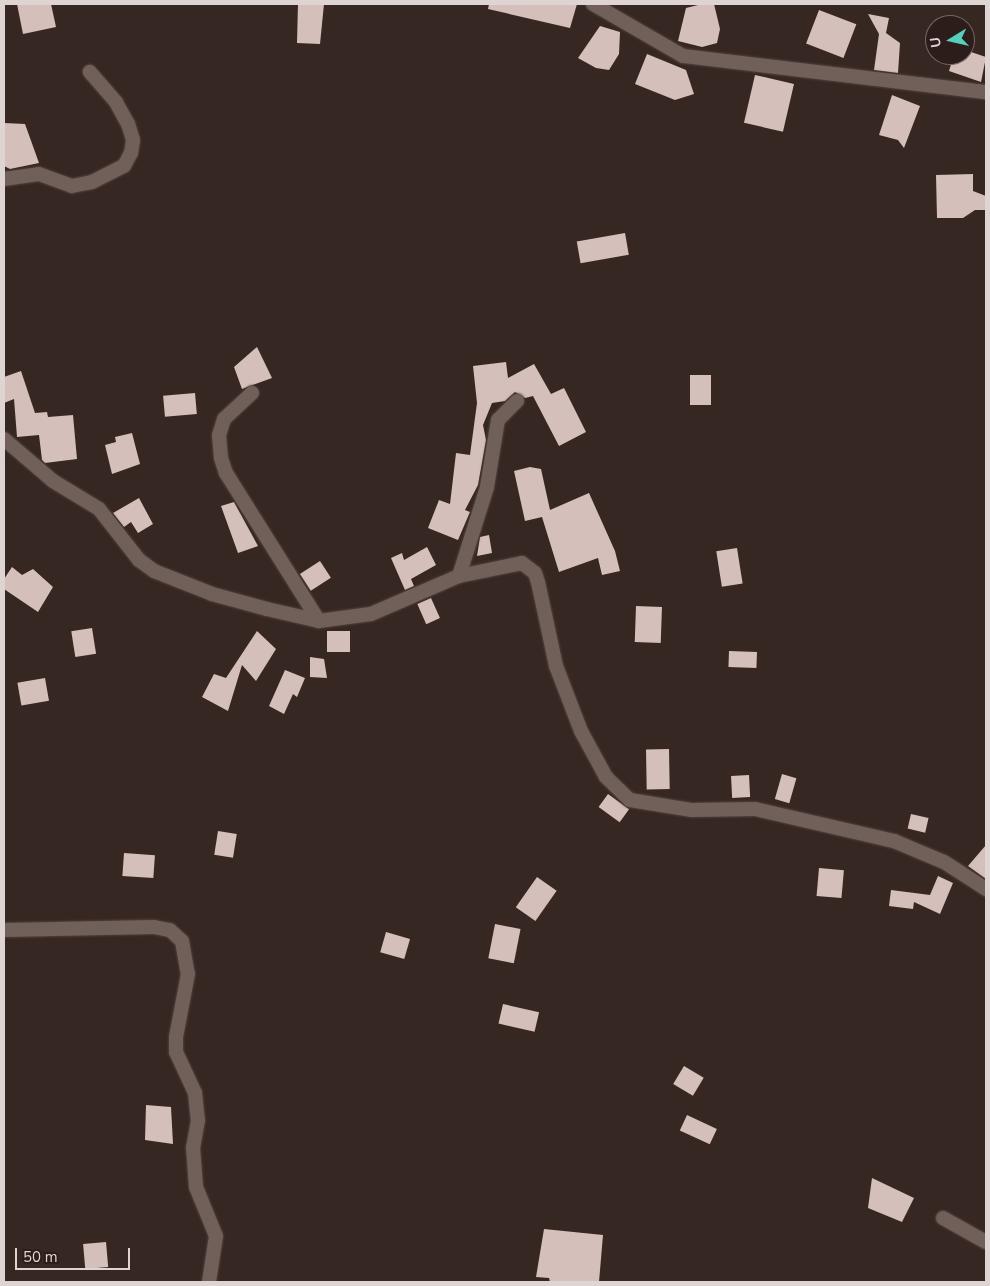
<!DOCTYPE html>
<style>
body{margin:0}
#map{position:relative;width:990px;height:1286px;overflow:hidden;background:#372723;font-family:"Nunito Sans",sans-serif}
div>[style]{position:absolute}
.building>*{inset:0;background:#d5bfba;transform-origin:0 0}
.roads{filter:drop-shadow(0 0 1px #50433f) drop-shadow(0 0 1px #50433f)}
.minor>*{height:14px;margin:-7px;padding:0 7px;transform-origin:7px;border-radius:7px;background:#715f5a}
span{translate:-50% -50%;white-space:nowrap;text-align:center;line-height:1.15;-webkit-text-stroke:5px #2d1d1a;paint-order:stroke}
.frame{position:absolute;inset:0;border:5px solid #ded4d1;pointer-events:none}
.north{position:absolute;left:925px;top:15px;width:50px;height:50px;box-sizing:border-box;background:#2d1d1a;border:1px solid #746663;border-radius:50%;rotate:261deg;font-size:14px;font-weight:700;line-height:20px;text-align:center;color:#ded4d1}
.north::after{content:'';display:block;margin:auto;width:18px;height:22px;background:#58cebf;clip-path:polygon(50% 0,100% 100%,50% 72%,0 100%)}
.scale{position:absolute;left:15px;top:1248px;width:115px;height:22px;box-sizing:border-box;border:2px solid #ded4d1;border-top:0;padding-left:6px;font-size:15px;line-height:18px;white-space:nowrap;color:#ded4d1;-webkit-text-stroke:4px #2d1d1a;paint-order:stroke}
</style>
<div id="map">
<div class="building">
<i style="clip-path:polygon(17px 4px,51px 4px,56px 27px,23px 34px)"></i>
<i style="clip-path:polygon(298px 4px,324px 4px,320px 44px,297px 43px)"></i>
<i style="clip-path:polygon(489px 4px,577px 4px,570px 28px,488px 9px)"></i>
<i style="clip-path:polygon(702px 4px,714px 4px,720px 29px,717px 43px,702px 47px,678px 41px,686px 8px)"></i>
<i style="left:819px;top:10px;width:40px;height:36px;rotate:21deg"></i>
<i style="clip-path:polygon(868px 14px,889px 18px,886px 33px,900px 43px,898px 73px,874px 70px,879px 34px)"></i>
<i style="clip-path:polygon(600px 26px,620px 32px,619px 54px,609px 70px,596px 68px,578px 58px)"></i>
<i style="clip-path:polygon(965px 50px,986px 57px,981px 82px,949px 71px,954px 55px,965px 55px)"></i>
<i style="clip-path:polygon(647px 54px,686px 70px,694px 94px,675px 100px,635px 84px)"></i>
<i style="left:755px;top:75px;width:40px;height:49px;rotate:13deg"></i>
<i style="clip-path:polygon(892px 95px,920px 106px,904px 148px,898px 140px,879px 135px)"></i>
<i style="clip-path:polygon(4px 123px,25px 124px,39px 163px,10px 169px,4px 166px)"></i>
<i style="clip-path:polygon(973px 174px,973px 191px,986px 196px,986px 210px,975px 210px,963px 218px,937px 218px,936px 175px)"></i>
<i style="left:625px;top:233px;width:22px;height:49px;rotate:80deg"></i>
<i style="clip-path:polygon(257px 347px,272px 378px,242px 389px,234px 367px)"></i>
<i style="clip-path:polygon(506px 362px,508px 378px,534px 364px,551px 394px,564px 388px,586px 432px,559px 446px,533px 396px,525px 398px,515px 392px,505px 401px,492px 403px,483px 425px,486px 440px,478px 485px,465px 510px,470px 512px,458px 540px,428px 528px,439px 500px,450px 504px,456px 453px,470px 455px,477px 403px,473px 366px)"></i>
<i style="clip-path:polygon(21px 371px,35px 413px,47px 412px,48px 417px,73px 415px,77px 459px,45px 463px,42px 460px,39px 435px,17px 437px,14px 399px,4px 403px,4px 377px)"></i>
<i style="left:690px;top:375px;width:21px;height:30px"></i>
<i style="left:195px;top:393px;width:21px;height:32px;rotate:85deg"></i>
<i style="clip-path:polygon(132px 433px,140px 464px,112px 474px,105px 445px,116px 442px,115px 437px)"></i>
<i style="clip-path:polygon(530px 467px,541px 469px,550px 510px,589px 493px,615px 551px,620px 571px,602px 575px,598px 558px,559px 572px,542px 517px,525px 521px,514px 471px)"></i>
<i style="clip-path:polygon(139px 498px,153px 524px,138px 533px,131px 522px,124px 527px,113px 513px)"></i>
<i style="clip-path:polygon(234px 502px,258px 546px,238px 553px,221px 506px)"></i>
<i style="clip-path:polygon(489px 535px,492px 553px,477px 556px,480px 537px)"></i>
<i style="clip-path:polygon(427px 547px,436px 565px,411px 579px,414px 586px,405px 590px,391px 558px,402px 553px,404px 560px)"></i>
<i style="left:737px;top:548px;width:36px;height:21px;rotate:81deg"></i>
<i style="left:320px;top:561px;width:20px;height:24px;rotate:57deg"></i>
<i style="clip-path:polygon(12px 567px,22px 575px,33px 569px,53px 587px,38px 612px,4px 589px,4px 579px)"></i>
<i style="left:431px;top:598px;width:22px;height:15px;rotate:66deg"></i>
<i style="left:636px;top:606px;width:26px;height:36px;rotate:2deg"></i>
<i style="left:92px;top:628px;width:26px;height:21px;rotate:81deg"></i>
<i style="clip-path:polygon(257px 631px,276px 649px,256px 681px,242px 665px,228px 711px,202px 697px,214px 674px,226px 678px)"></i>
<i style="left:327px;top:631px;width:23px;height:21px"></i>
<i style="left:729px;top:651px;width:28px;height:16px;rotate:2deg"></i>
<i style="clip-path:polygon(310px 657px,324px 659px,327px 678px,310px 677px)"></i>
<i style="clip-path:polygon(285px 670px,305px 678px,297px 697px,293px 694px,284px 714px,269px 706px)"></i>
<i style="left:45px;top:678px;width:23px;height:28px;rotate:80deg"></i>
<i style="left:669px;top:749px;width:40px;height:23px;rotate:89deg"></i>
<i style="left:782px;top:774px;width:15px;height:26px;rotate:16deg"></i>
<i style="left:749px;top:775px;width:22px;height:18px;rotate:87deg"></i>
<i style="left:608px;top:794px;width:26px;height:16px;rotate:36deg"></i>
<i style="left:911px;top:814px;width:18px;height:15px;rotate:13deg"></i>
<i style="left:218px;top:831px;width:19px;height:24px;rotate:9deg"></i>
<i style="clip-path:polygon(986px 845px,986px 879px,968px 866px)"></i>
<i style="left:124px;top:853px;width:31px;height:23px;rotate:4deg"></i>
<i style="left:819px;top:868px;width:25px;height:28px;rotate:5deg"></i>
<i style="clip-path:polygon(938px 876px,953px 883px,940px 914px,914px 902px,913px 909px,889px 906px,891px 890px,930px 895px)"></i>
<i style="left:537px;top:877px;width:24px;height:37px;rotate:35deg"></i>
<i style="left:495px;top:924px;width:26px;height:35px;rotate:11deg"></i>
<i style="left:386px;top:932px;width:25px;height:21px;rotate:16deg"></i>
<i style="left:503px;top:1004px;width:37px;height:20px;rotate:13deg"></i>
<i style="left:684px;top:1066px;width:23px;height:21px;rotate:31deg"></i>
<i style="clip-path:polygon(146px 1105px,171px 1107px,173px 1144px,145px 1140px)"></i>
<i style="left:687px;top:1115px;width:33px;height:17px;rotate:25deg"></i>
<i style="clip-path:polygon(872px 1178px,914px 1198px,902px 1222px,868px 1208px)"></i>
<i style="clip-path:polygon(544px 1229px,603px 1235px,599px 1282px,550px 1282px,549px 1278px,536px 1277px)"></i>
<i style="left:106px;top:1242px;width:25px;height:23px;rotate:85deg"></i>
</div>
<div class="roads">
<div class="minor">
<i style="left:593px;top:4px;width:104px;rotate:30deg"></i>
<i style="left:683px;top:56px;width:305px;rotate:6.8deg"></i>
<i style="left:4px;top:179px;width:35px;rotate:-8deg"></i>
<i style="left:39px;top:174px;width:35px;rotate:20deg"></i>
<i style="left:72px;top:186px;width:20px;rotate:-11deg"></i>
<i style="left:92px;top:182px;width:36px;rotate:-27deg"></i>
<i style="left:124px;top:166px;width:15px;rotate:-62deg"></i>
<i style="left:131px;top:153px;width:13px;rotate:-81deg"></i>
<i style="left:133px;top:140px;width:17px;rotate:-107deg"></i>
<i style="left:128px;top:124px;width:25px;rotate:-119deg"></i>
<i style="left:116px;top:102px;width:40px;rotate:-131deg"></i>
<i style="left:252px;top:393px;width:38px;rotate:137deg"></i>
<i style="left:224px;top:419px;width:17px;rotate:107deg"></i>
<i style="left:219px;top:435px;width:23px;rotate:85deg"></i>
<i style="left:221px;top:458px;width:16px;rotate:72deg"></i>
<i style="left:226px;top:473px;width:175px;rotate:57.9deg"></i>
<i style="left:4px;top:439px;width:65px;rotate:40.6deg"></i>
<i style="left:53px;top:481px;width:54px;rotate:31.3deg"></i>
<i style="left:99px;top:509px;width:65px;rotate:51.9deg"></i>
<i style="left:139px;top:560px;width:19px;rotate:36deg"></i>
<i style="left:154px;top:571px;width:62px;rotate:21.6deg"></i>
<i style="left:212px;top:594px;width:57px;rotate:15.3deg"></i>
<i style="left:267px;top:609px;width:53px;rotate:13deg"></i>
<i style="left:319px;top:621px;width:52px;rotate:-7.7deg"></i>
<i style="left:371px;top:614px;width:96px;rotate:-23.4deg"></i>
<i style="left:459px;top:576px;width:64px;rotate:-11.7deg"></i>
<i style="left:522px;top:563px;width:16px;rotate:38deg"></i>
<i style="left:535px;top:573px;width:9px;rotate:72deg"></i>
<i style="left:538px;top:582px;width:86px;rotate:77.9deg"></i>
<i style="left:556px;top:666px;width:70px;rotate:69deg"></i>
<i style="left:581px;top:731px;width:52px;rotate:61.5deg"></i>
<i style="left:606px;top:777px;width:33px;rotate:44deg"></i>
<i style="left:630px;top:800px;width:63px;rotate:9.2deg"></i>
<i style="left:692px;top:810px;width:63px;rotate:-0.9deg"></i>
<i style="left:755px;top:809px;width:143px;rotate:13deg"></i>
<i style="left:894px;top:841px;width:54px;rotate:22.8deg"></i>
<i style="left:944px;top:862px;width:50px;rotate:32.7deg"></i>
<i style="left:459px;top:576px;width:93px;rotate:-72.5deg"></i>
<i style="left:487px;top:487px;width:68px;rotate:-80.7deg"></i>
<i style="left:498px;top:420px;width:27px;rotate:-45deg"></i>
<i style="left:4px;top:930px;width:150px;rotate:-1.1deg"></i>
<i style="left:154px;top:927px;width:16px;rotate:11deg"></i>
<i style="left:170px;top:930px;width:16px;rotate:43deg"></i>
<i style="left:182px;top:941px;width:34px;rotate:80deg"></i>
<i style="left:188px;top:974px;width:64px;rotate:100.8deg"></i>
<i style="left:176px;top:1037px;width:15px;rotate:90deg"></i>
<i style="left:176px;top:1052px;width:45px;rotate:65.1deg"></i>
<i style="left:195px;top:1093px;width:27px;rotate:84deg"></i>
<i style="left:198px;top:1120px;width:27px;rotate:100deg"></i>
<i style="left:193px;top:1147px;width:40px;rotate:85.7deg"></i>
<i style="left:196px;top:1187px;width:53px;rotate:67.8deg"></i>
<i style="left:216px;top:1236px;width:47px;rotate:98.7deg"></i>
<i style="left:943px;top:1218px;width:49px;rotate:29.2deg"></i>
</div>
</div>
<div class="frame"></div>
<div class="north">U</div>
<div class="scale">50 m</div>
</div>
